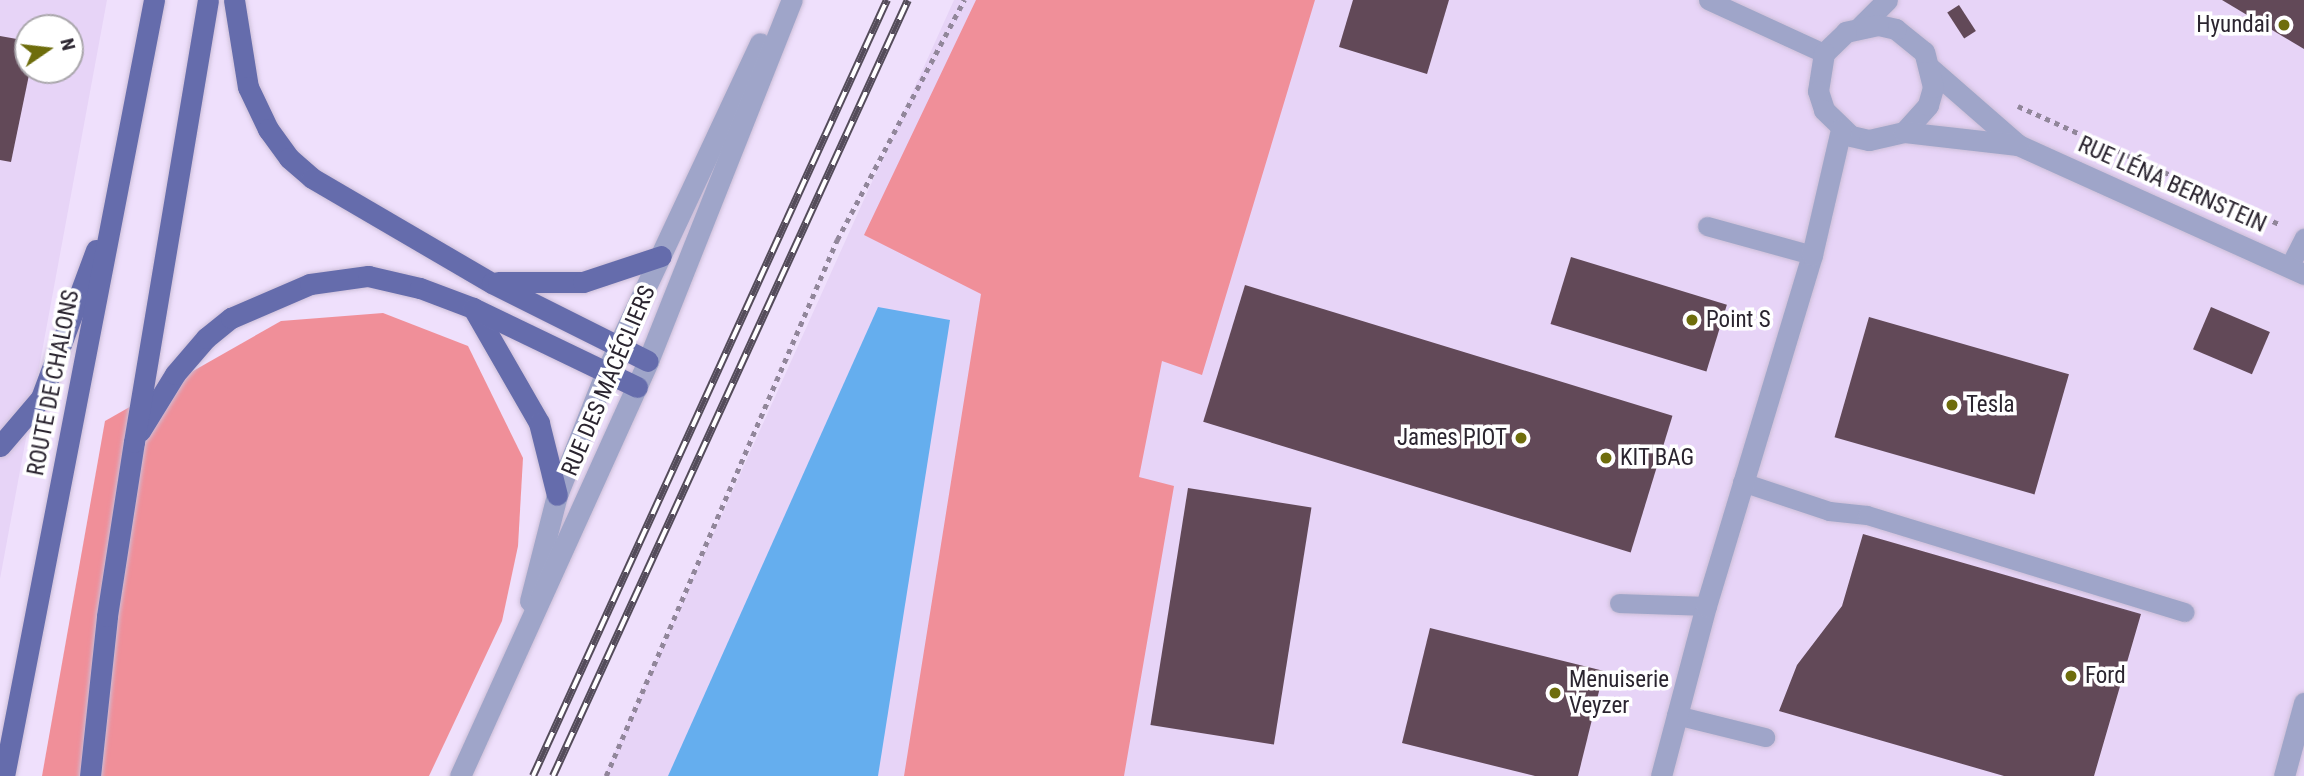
<!DOCTYPE html>
<meta charset="utf-8">
<style>
body{margin:0}
#map{position:relative;width:2304px;height:776px;overflow:hidden;background:#efe0fc;font-family:"Roboto Condensed",sans-serif}
div>[style]{position:absolute}
.built>*{inset:0;background:#e7d4f7}
.forest>*{inset:0;background:#f08f99}
.water>*{inset:0;background:#65aeee}
.building>*{inset:0;background:#624958;transform-origin:0 0}
.path>*{height:4.5px;margin-top:-2.25px;transform-origin:0;background:repeating-linear-gradient(90deg,#91869a 0 5px,transparent 0 10px)}
.roads{filter:drop-shadow(0 0 2px #ccbed7) drop-shadow(0 0 2px #ccbed7)}
.service>*{height:19px;margin:-9.5px;padding:0 9.5px;transform-origin:9.5px;border-radius:9.5px;background:#9fa5c9}
.minor>*{height:21px;margin:-10.5px;padding:0 10.5px;transform-origin:10.5px;border-radius:10.5px;background:#9fa5c9}
.tertiary>*{height:21px;margin:-10.5px;padding:0 10.5px;transform-origin:10.5px;border-radius:10.5px;background:#9fa5c9}
.primary>*{height:21px;margin:-10.5px;padding:0 10.5px;transform-origin:10.5px;border-radius:10.5px;background:#656cac}
.rail>*{height:8px;margin-top:-4px;transform-origin:0;background:repeating-linear-gradient(90deg,#fff 0 16px,#544c5a 0 32px);box-sizing:border-box;border-block:2px solid #544c5a}
.dots>*{width:19px;height:19px;translate:-50% -50%;box-sizing:border-box;border:4px solid #fff;border-radius:50%}
span{translate:-50% -50%;white-space:nowrap;text-align:center;line-height:1.15;-webkit-text-stroke:7px #fff;paint-order:stroke}
.poi-label{font-size:23px;color:#2a242f}
.right{translate:-100% -50%;text-align:right}
.left{translate:0 -50%;text-align:left}
.street-label{font-size:23px;color:#2a242f}
.north{position:absolute;left:14px;top:14px;width:70px;height:70px;box-sizing:border-box;background:#fff;border:2px solid #aaa7ac;border-radius:50%;rotate:76deg;font-size:19px;font-weight:700;line-height:28px;text-align:center;color:#2a242f}
.north::after{content:'';display:block;margin:auto;width:24px;height:32px;background:#6e6d0c;clip-path:polygon(50% 0,100% 100%,50% 72%,0 100%)}
</style>
<div id="map">
<div class="built">
<i style="clip-path:polygon(evenodd,0 0,107px 0,0 579px,0 0,28px 28px,70px 28px,70px 70px,28px 70px,28px 28px)"></i>
<i style="clip-path:polygon(954px 0,2304px 0,2304px 776px,604px 776px)"></i>
</div>
<div class="forest">
<i style="clip-path:polygon(976px 0,1315px 0,1202px 375px,1162px 361px,1139px 477px,1174px 486px,1124px 776px,904px 776px,981px 294px,864px 235px)"></i>
<i style="clip-path:polygon(383px 313px,468px 346px,523px 458px,518px 546px,502px 621px,429px 776px,42px 776px,105px 421px,281px 321px)"></i>
</div>
<div class="water">
<i style="clip-path:polygon(878px 307px,950px 320px,878px 776px,668px 776px)"></i>
</div>
<div class="building">
<i style="clip-path:polygon(1353px 0,1449px 0,1427px 74px,1339px 47px)"></i>
<i style="clip-path:polygon(2222px 0,2304px 0,2304px 49px)"></i>
<i style="left:1959px;top:5px;width:31px;height:14px;rotate:57deg"></i>
<i style="clip-path:polygon(0 36px,28px 41px,30px 70px,11px 162px,0 160px)"></i>
<i style="left:1571px;top:257px;width:163px;height:70px;rotate:17deg"></i>
<i style="left:1245px;top:285px;width:447px;height:143px;rotate:17deg"></i>
<i style="left:2211px;top:307px;width:64px;height:46px;rotate:23deg"></i>
<i style="left:1869px;top:317px;width:208px;height:125px;rotate:16deg"></i>
<i style="left:1188px;top:488px;width:125px;height:240px;rotate:9deg"></i>
<i style="clip-path:polygon(1863px 534px,2141px 614px,2094px 776px,2004px 776px,1779px 711px,1797px 665px,1842px 606px)"></i>
<i style="clip-path:polygon(1430px 628px,1604px 671px,1578px 776px,1535px 776px,1402px 743px)"></i>
</div>
<div class="path">
<i style="left:2018px;top:106px;width:289px;rotate:24.3deg"></i>
<i style="left:606px;top:776px;width:584px;rotate:-66.69deg"></i>
<i style="left:837px;top:240px;width:272px;rotate:-62.1deg"></i>
</div>
<div class="roads">
<div class="service">
<i style="left:1708px;top:0;width:128px;rotate:24.6deg"></i>
<i style="left:1707px;top:226px;width:109px;rotate:15.4deg"></i>
<i style="left:2289px;top:267px;width:33px;rotate:-63deg"></i>
<i style="left:1742px;top:482px;width:92px;rotate:18.4deg"></i>
<i style="left:1829px;top:511px;width:38px;rotate:6deg"></i>
<i style="left:1867px;top:515px;width:332px;rotate:17deg"></i>
<i style="left:1619px;top:603px;width:87px;rotate:2deg"></i>
<i style="left:1676px;top:715px;width:92px;rotate:13.9deg"></i>
</div>
<div class="minor">
<i style="left:1860px;top:27px;width:38px;rotate:-45deg"></i>
<i style="left:1931px;top:69px;width:116px;rotate:41.1deg"></i>
<i style="left:2018px;top:145px;width:314px;rotate:24.3deg"></i>
<i style="left:1904px;top:132px;width:36px;rotate:-48deg"></i>
<i style="left:1928px;top:105px;width:19px;rotate:-74deg"></i>
<i style="left:1933px;top:87px;width:36px;rotate:-104deg"></i>
<i style="left:1924px;top:52px;width:36px;rotate:-141deg"></i>
<i style="left:1896px;top:29px;width:18px;rotate:-167deg"></i>
<i style="left:1878px;top:25px;width:33px;rotate:168deg"></i>
<i style="left:1846px;top:32px;width:30px;rotate:136deg"></i>
<i style="left:1824px;top:53px;width:38px;rotate:99deg"></i>
<i style="left:1818px;top:91px;width:20px;rotate:72deg"></i>
<i style="left:1824px;top:110px;width:37px;rotate:44deg"></i>
<i style="left:1851px;top:136px;width:18px;rotate:13deg"></i>
<i style="left:1869px;top:140px;width:36px;rotate:-13deg"></i>
<i style="left:1904px;top:132px;width:115px;rotate:6.5deg"></i>
<i style="left:1661px;top:776px;width:176px;rotate:-75.2deg"></i>
<i style="left:1706px;top:606px;width:367px;rotate:-73.2deg"></i>
<i style="left:1812px;top:255px;width:129px;rotate:-77deg"></i>
<i style="left:2284px;top:776px;width:76px;rotate:-74.7deg"></i>
</div>
<div class="tertiary">
<i style="left:530px;top:601px;width:109px;rotate:-75.7deg"></i>
<i style="left:557px;top:495px;width:132px;rotate:-68.3deg"></i>
<i style="left:606px;top:372px;width:363px;rotate:-64.9deg"></i>
<i style="left:460px;top:776px;width:456px;rotate:-65.6deg"></i>
<i style="left:648px;top:361px;width:389px;rotate:-68.3deg"></i>
</div>
<div class="primary">
<i style="left:234px;top:0;width:88px;rotate:80.9deg"></i>
<i style="left:248px;top:87px;width:47px;rotate:64.5deg"></i>
<i style="left:268px;top:129px;width:36px;rotate:54deg"></i>
<i style="left:289px;top:158px;width:30px;rotate:41deg"></i>
<i style="left:312px;top:178px;width:208px;rotate:30.3deg"></i>
<i style="left:492px;top:283px;width:174px;rotate:26.6deg"></i>
<i style="left:498px;top:282px;width:85px"></i>
<i style="left:583px;top:282px;width:82px;rotate:-18.4deg"></i>
<i style="left:473px;top:308px;width:133px;rotate:60.1deg"></i>
<i style="left:539px;top:423px;width:74px;rotate:76deg"></i>
<i style="left:140px;top:431px;width:67px;rotate:-58.4deg"></i>
<i style="left:175px;top:374px;width:48px;rotate:-49.3deg"></i>
<i style="left:206px;top:338px;width:32px;rotate:-39deg"></i>
<i style="left:231px;top:318px;width:86px;rotate:-23.3deg"></i>
<i style="left:310px;top:284px;width:59px;rotate:-7.9deg"></i>
<i style="left:368px;top:276px;width:53px;rotate:13deg"></i>
<i style="left:420px;top:288px;width:57px;rotate:20.7deg"></i>
<i style="left:473px;top:308px;width:182px;rotate:25.7deg"></i>
<i style="left:0;top:446px;width:63px;rotate:-49.5deg"></i>
<i style="left:41px;top:398px;width:158px;rotate:-69.6deg"></i>
<i style="left:4px;top:776px;width:790px;rotate:-79.06deg"></i>
<i style="left:90px;top:776px;width:161px;rotate:-83.9deg"></i>
<i style="left:107px;top:616px;width:176px;rotate:-81.2deg"></i>
<i style="left:134px;top:442px;width:448px;rotate:-80.5deg"></i>
</div>
</div>
<div class="rail">
<i style="left:533px;top:776px;width:853px;rotate:-65.48deg"></i>
<i style="left:553px;top:776px;width:853px;rotate:-65.42deg"></i>
</div>
<div class="dots">
<i style="left:2284px;top:25px;background:#6e6d0c"></i>
<i style="left:1692px;top:320px;background:#6e6d0c"></i>
<i style="left:1952px;top:405px;background:#6e6d0c"></i>
<i style="left:1521px;top:438px;background:#6e6d0c"></i>
<i style="left:1606px;top:458px;background:#6e6d0c"></i>
<i style="left:2071px;top:676px;background:#6e6d0c"></i>
<i style="left:1555px;top:693px;background:#6e6d0c"></i>
</div>
<div class="poi-label">
<span class="right" style="left:2270px;top:25px">Hyundai</span>
<span class="left" style="left:1706px;top:320px">Point S</span>
<span class="left" style="left:1966px;top:405px">Tesla</span>
<span class="right" style="left:1507px;top:438px">James PIOT</span>
<span class="left" style="left:1620px;top:458px">KIT BAG</span>
<span class="left" style="left:2085px;top:676px">Ford</span>
<span class="left" style="left:1569px;top:693px">Menuiserie<br>Veyzer</span>
</div>
<div class="street-label">
<span style="left:2172px;top:185px;rotate:24deg">RUE LÉNA BERNSTEIN</span>
<span style="left:609px;top:381px;rotate:-67deg">RUE DES MACÉCLIERS</span>
<span style="left:54px;top:383px;rotate:-79deg">ROUTE DE CHALONS</span>
</div>
<div class="north">N</div>
</div>
